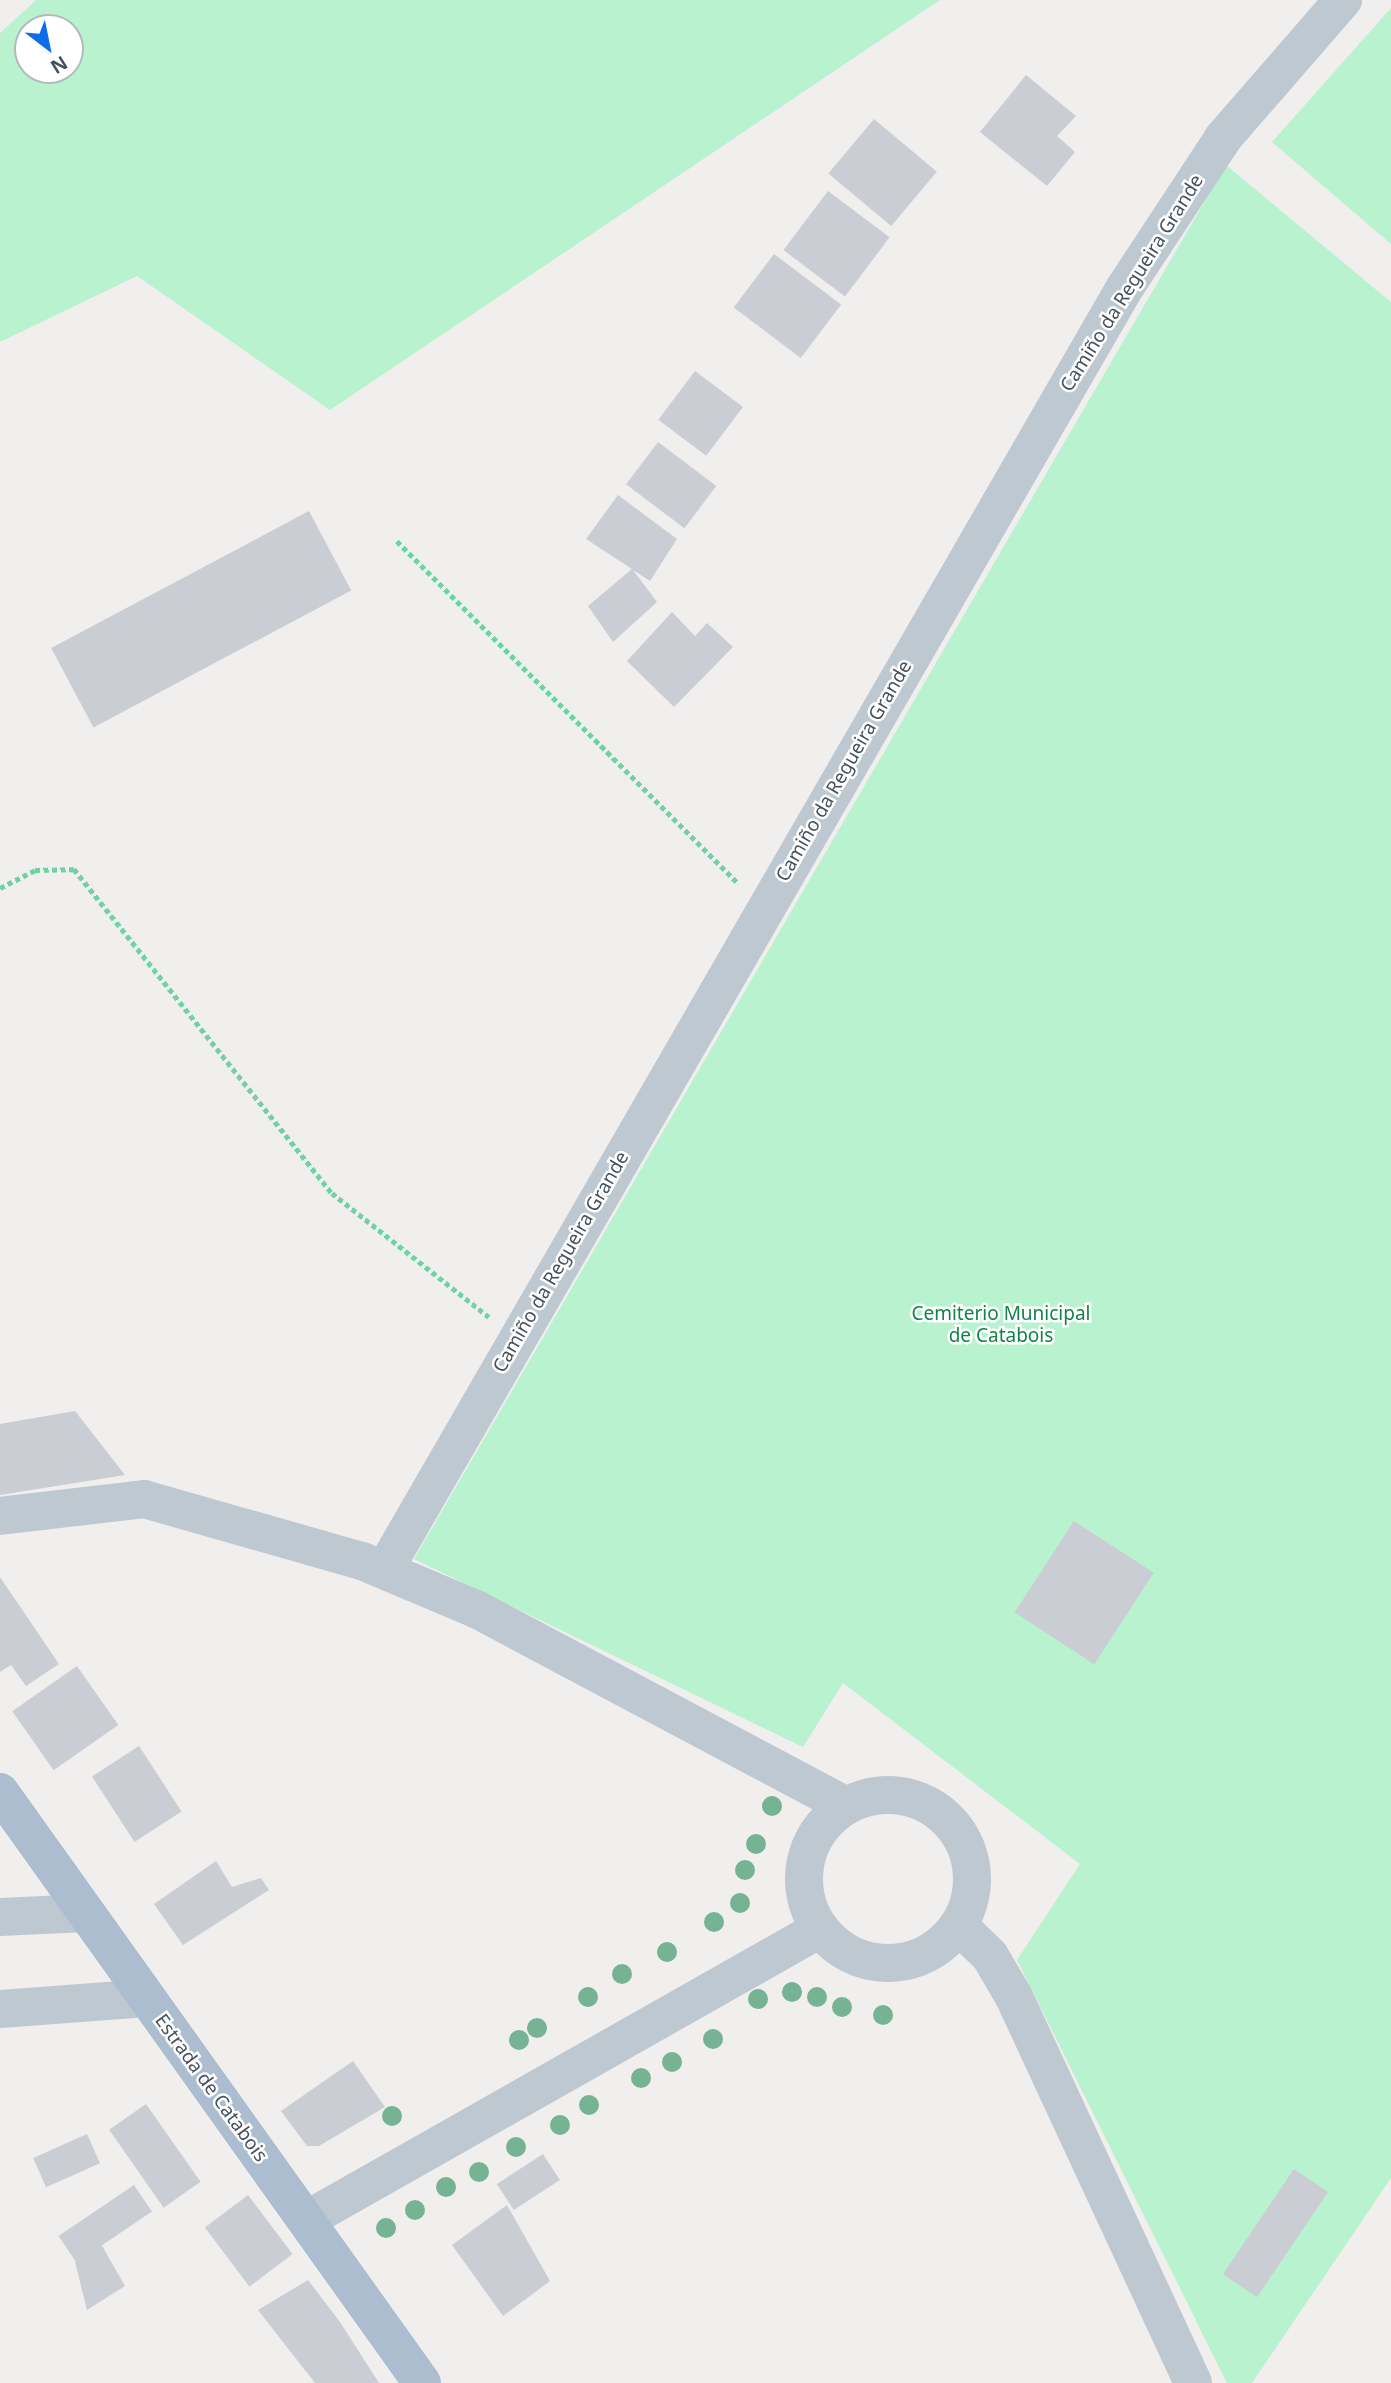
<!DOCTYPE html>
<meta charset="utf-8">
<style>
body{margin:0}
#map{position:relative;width:1391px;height:2383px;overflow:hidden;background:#f1eeee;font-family:"Noto Sans",sans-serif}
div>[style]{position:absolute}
.green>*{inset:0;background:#b9f2cf}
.building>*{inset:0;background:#cacdd3;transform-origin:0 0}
.path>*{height:4.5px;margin-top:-2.25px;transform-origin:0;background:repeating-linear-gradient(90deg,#6fd2a2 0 5px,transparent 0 8.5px)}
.minor>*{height:38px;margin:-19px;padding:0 19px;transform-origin:19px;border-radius:19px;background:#bdc8d1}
.minor>.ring{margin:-19px;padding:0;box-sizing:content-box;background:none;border:38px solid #bdc8d1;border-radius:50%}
.major>*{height:38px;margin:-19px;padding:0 19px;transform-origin:19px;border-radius:19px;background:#acbdcf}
.trees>*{width:20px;height:20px;margin:-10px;border-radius:50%;background:#76b394}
span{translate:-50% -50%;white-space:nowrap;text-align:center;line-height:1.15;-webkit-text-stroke:5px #fff;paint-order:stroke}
.street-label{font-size:19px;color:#45515d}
.park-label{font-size:19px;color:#11834b}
.north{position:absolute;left:14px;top:14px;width:70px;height:70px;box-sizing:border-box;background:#fff;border:2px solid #b5b9be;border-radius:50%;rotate:148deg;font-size:19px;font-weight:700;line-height:28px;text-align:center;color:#45515d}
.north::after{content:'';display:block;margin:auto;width:24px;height:32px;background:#0d6cec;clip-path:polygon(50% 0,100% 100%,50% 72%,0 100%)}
</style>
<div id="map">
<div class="green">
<i style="clip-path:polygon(evenodd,36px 0,940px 0,330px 410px,137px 276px,0 342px,0 33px,36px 0,28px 28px,70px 28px,70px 70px,28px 70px,28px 28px)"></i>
<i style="clip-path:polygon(1391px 8px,1391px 244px,1272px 142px)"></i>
<i style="clip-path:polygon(1226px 165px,1391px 302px,1391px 2178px,1252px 2383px,1227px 2383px,1017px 1960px,1080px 1864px,843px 1683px,803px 1747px,414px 1559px)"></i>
</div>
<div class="building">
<i style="clip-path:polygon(1026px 75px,1076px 116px,1057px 136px,1075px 152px,1047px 186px,980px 132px)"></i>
<i style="left:874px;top:119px;width:82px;height:71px;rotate:40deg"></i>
<i style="left:828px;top:191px;width:77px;height:74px;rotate:37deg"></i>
<i style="left:774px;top:254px;width:84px;height:67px;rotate:37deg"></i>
<i style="left:695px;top:371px;width:60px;height:61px;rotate:37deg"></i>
<i style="left:658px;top:442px;width:73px;height:53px;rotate:37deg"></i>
<i style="clip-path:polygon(618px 495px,677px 539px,650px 581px,633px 570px,657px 602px,613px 642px,588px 606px,632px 569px,586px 539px)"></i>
<i style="left:309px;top:511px;width:90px;height:292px;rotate:62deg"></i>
<i style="clip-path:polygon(672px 612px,695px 636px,707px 623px,733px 647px,674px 707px,627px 661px)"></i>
<i style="clip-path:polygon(75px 1411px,125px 1475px,0 1495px,0 1424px)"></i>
<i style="left:1074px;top:1521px;width:95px;height:109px;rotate:33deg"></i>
<i style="clip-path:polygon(0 1577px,59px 1664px,26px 1686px,11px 1665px,0 1672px)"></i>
<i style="left:77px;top:1666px;width:72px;height:79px;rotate:55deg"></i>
<i style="left:139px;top:1746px;width:78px;height:56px;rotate:57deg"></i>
<i style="clip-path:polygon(216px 1861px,232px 1887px,261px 1878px,269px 1890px,183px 1945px,154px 1904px)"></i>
<i style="clip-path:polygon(353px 2061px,385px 2107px,319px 2146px,307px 2146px,281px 2111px)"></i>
<i style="left:146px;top:2104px;width:95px;height:45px;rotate:55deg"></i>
<i style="left:87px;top:2134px;width:32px;height:59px;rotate:66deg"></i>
<i style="left:543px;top:2154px;width:31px;height:55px;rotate:57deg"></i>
<i style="left:1294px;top:2169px;width:41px;height:127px;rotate:34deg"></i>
<i style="left:134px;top:2185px;width:32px;height:91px;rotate:56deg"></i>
<i style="left:248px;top:2195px;width:74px;height:54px;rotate:53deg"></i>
<i style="clip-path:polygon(507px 2205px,550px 2281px,503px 2316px,452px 2245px)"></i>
<i style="clip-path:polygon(101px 2244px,125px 2286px,87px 2310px,75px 2262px)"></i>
<i style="clip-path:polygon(308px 2280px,340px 2322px,379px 2383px,315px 2383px,258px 2310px)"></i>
</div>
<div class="path">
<i style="left:397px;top:541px;width:484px;rotate:45.1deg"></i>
<i style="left:0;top:888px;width:39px;rotate:-27deg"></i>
<i style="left:35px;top:870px;width:39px;rotate:-1deg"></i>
<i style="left:74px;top:869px;width:414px;rotate:51.5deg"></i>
<i style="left:332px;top:1193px;width:200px;rotate:38.3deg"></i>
</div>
<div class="minor">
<i style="left:0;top:1516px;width:145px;rotate:-6.7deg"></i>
<i style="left:144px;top:1499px;width:227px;rotate:15.9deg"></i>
<i style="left:362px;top:1561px;width:126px;rotate:22.9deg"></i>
<i style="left:478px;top:1610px;width:417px;rotate:28deg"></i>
<i style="left:385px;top:1569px;width:1478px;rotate:-60deg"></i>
<i style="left:1124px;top:289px;width:181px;rotate:-56.7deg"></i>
<i style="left:1223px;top:138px;width:183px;rotate:-49deg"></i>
<i class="ring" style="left:804px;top:1795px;width:130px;height:130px"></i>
<i style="left:0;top:1917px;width:86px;rotate:-2.7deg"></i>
<i style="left:959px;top:1926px;width:43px;rotate:44.1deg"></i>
<i style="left:990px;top:1956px;width:48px;rotate:59.7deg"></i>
<i style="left:1014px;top:1997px;width:425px;rotate:65.1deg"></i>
<i style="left:0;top:2009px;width:147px;rotate:-4.3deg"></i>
<i style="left:306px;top:2220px;width:591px;rotate:-29.52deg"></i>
</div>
<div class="major">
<i style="left:0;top:1792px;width:726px;rotate:54.47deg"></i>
</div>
<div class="trees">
<i style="left:772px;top:1806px"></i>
<i style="left:756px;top:1844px"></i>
<i style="left:745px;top:1870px"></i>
<i style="left:740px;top:1903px"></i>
<i style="left:714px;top:1922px"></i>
<i style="left:667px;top:1952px"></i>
<i style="left:622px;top:1974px"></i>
<i style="left:792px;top:1992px"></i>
<i style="left:588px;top:1997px"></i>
<i style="left:817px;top:1997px"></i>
<i style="left:758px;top:1999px"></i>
<i style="left:842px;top:2007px"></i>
<i style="left:883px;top:2015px"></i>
<i style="left:537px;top:2028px"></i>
<i style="left:713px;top:2039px"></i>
<i style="left:519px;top:2040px"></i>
<i style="left:672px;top:2062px"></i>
<i style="left:641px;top:2078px"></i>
<i style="left:589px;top:2105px"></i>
<i style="left:392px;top:2116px"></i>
<i style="left:560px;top:2125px"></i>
<i style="left:516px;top:2147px"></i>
<i style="left:479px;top:2172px"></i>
<i style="left:446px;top:2187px"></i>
<i style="left:415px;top:2210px"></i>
<i style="left:386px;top:2228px"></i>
</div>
<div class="street-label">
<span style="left:1132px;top:283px;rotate:-58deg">Camiño da Regueira Grande</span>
<span style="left:844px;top:771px;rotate:-60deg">Camiño da Regueira Grande</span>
<span style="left:561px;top:1262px;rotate:-60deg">Camiño da Regueira Grande</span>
<span style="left:211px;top:2088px;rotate:54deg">Estrada de Catabois</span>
</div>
<div class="park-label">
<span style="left:1001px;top:1325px">Cemiterio Municipal<br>de Catabois</span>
</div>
<div class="north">N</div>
</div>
